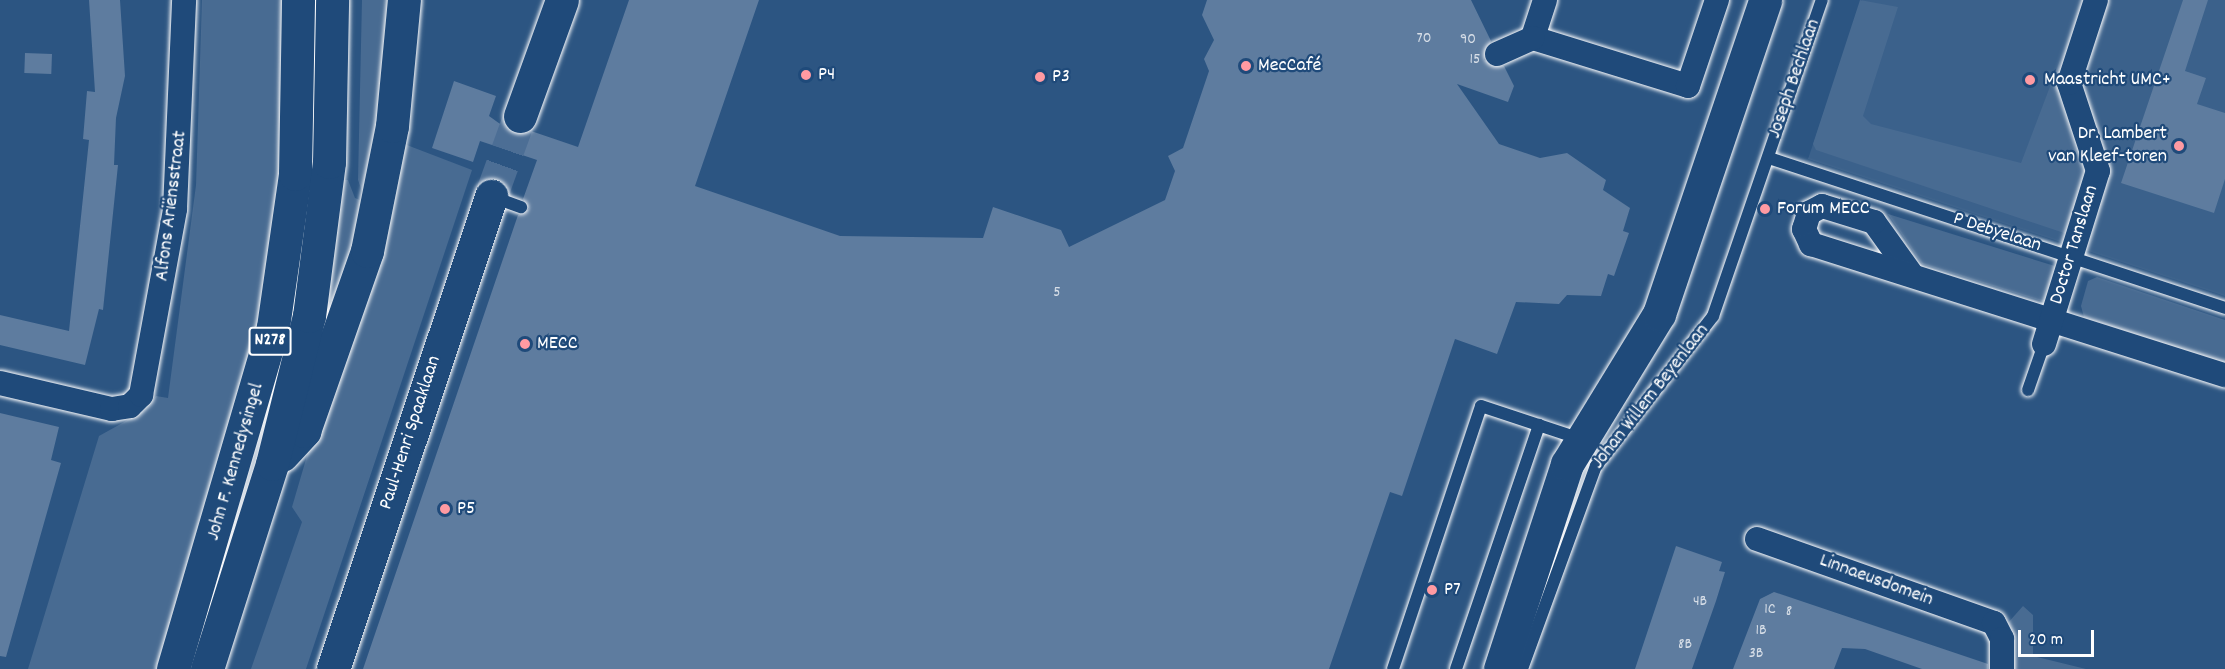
<!DOCTYPE html>
<meta charset="utf-8">
<style>
body{margin:0}
#map{position:relative;width:2225px;height:669px;overflow:hidden;background:#2c5582;font-family:Dekko,sans-serif}
div>[style]{position:absolute}
.built>*{inset:0;background:#3b618b}
.green>*{inset:0;background:#486b92}
.building>*{inset:0;background:#5e7c9f;transform-origin:0 0}
.secondary-tunnel>*{height:33px;margin-top:-16.5px;transform-origin:0;background:repeating-linear-gradient(90deg,#4c6e95 0 33px,transparent 0 49px)}
.roads{filter:drop-shadow(0 0 2px #fff) drop-shadow(0 0 2px #fff)}
.lane>*{height:12px;margin:-6px;padding:0 6px;transform-origin:6px;border-radius:6px;background:#1f4a7a}
.street>*{height:24px;margin:-12px;padding:0 12px;transform-origin:12px;border-radius:12px;background:#1f4a7a}
.secondary>*{height:33px;margin:-16.5px;padding:0 16.5px;transform-origin:16.5px;border-radius:16.5px;background:#1f4a7a}
.primary>*{height:33px;margin:-16.5px;padding:0 16.5px;transform-origin:16.5px;border-radius:16.5px;background:#1f4a7a}
.dots>*{width:16px;height:16px;translate:-50% -50%;box-sizing:border-box;border:3px solid #1f4a7a;border-radius:50%}
span{translate:-50% -50%;white-space:nowrap;text-align:center;line-height:1.15;-webkit-text-stroke:4.5px #1f4a7a;paint-order:stroke}
.number-label{font-size:16px;color:#d7dee7}
.number-label span{-webkit-text-stroke-width:0}
.shield-label span{padding:2px 4px;background:#1f4a7a;border:2px solid;border-radius:4px;-webkit-text-stroke-width:0}
.shield-label{font-size:18px;color:#fff;font-weight:700}
.poi-label{font-size:20px;color:#fff}
.left{translate:0 -50%;text-align:left}
.right{translate:-100% -50%;text-align:right}
.street-label{font-size:20px;color:#fff}
.scale{position:absolute;left:2018px;top:630px;width:76px;height:27px;box-sizing:border-box;border:3px solid #fff;border-top:0;padding-left:8px;font-size:18px;line-height:21px;white-space:nowrap;color:#fff;-webkit-text-stroke:4px #1f4a7a;paint-order:stroke}
</style>
<div id="map">
<div class="built">
<i style="clip-path:polygon(1862px 0,2225px 0,2225px 296px,1808px 159px)"></i>
</div>
<div class="green">
<i style="clip-path:polygon(202px 0,285px 0,283px 151px,253px 352px,156px 669px,28px 669px,99px 436px,144px 411px,156px 396px,168px 398px,196px 185px)"></i>
<i style="clip-path:polygon(362px 0,395px 0,392px 48px,362px 191px,358px 180px)"></i>
<i style="clip-path:polygon(1860px 0,1898px 7px,1863px 116px,1871px 124px,2021px 163px,2060px 60px,2058px 91px,2084px 177px,2067px 234px,1816px 150px,1813px 144px)"></i>
<i style="clip-path:polygon(399px 142px,472px 170px,306px 669px,251px 669px,302px 522px,292px 507px)"></i>
<i style="clip-path:polygon(342px 180px,348px 180px,355px 198px,369px 204px,332px 301px,327px 300px)"></i>
<i style="clip-path:polygon(1888px 214px,2058px 267px,2048px 303px,1922px 264px)"></i>
<i style="clip-path:polygon(2097px 277px,2225px 320px,2225px 364px,2084px 317px,2081px 306px,2088px 281px)"></i>
<i style="clip-path:polygon(2023px 606px,2033px 615px,2033px 656px,2086px 669px,2011px 669px,2007px 624px)"></i>
</div>
<div class="building">
<i style="clip-path:polygon(89px 0,120px 0,125px 76px,116px 118px,114px 165px,118px 165px,103px 310px,99px 309px,85px 365px,0 345px,0 315px,69px 331px,89px 140px,83px 139px,87px 91px,95px 92px)"></i>
<i style="clip-path:polygon(629px 0,759px 0,695px 186px,840px 236px,983px 238px,993px 207px,1061px 230px,1069px 247px,1165px 200px,1175px 171px,1168px 156px,1183px 148px,1209px 71px,1204px 59px,1214px 40px,1202px 15px,1207px 0,1471px 0,1491px 41px,1484px 60px,1504px 66px,1514px 86px,1508px 102px,1457px 84px,1499px 144px,1540px 158px,1567px 153px,1606px 180px,1603px 190px,1630px 208px,1623px 231px,1629px 233px,1614px 276px,1608px 274px,1601px 296px,1567px 295px,1559px 304px,1516px 302px,1497px 354px,1455px 339px,1402px 496px,1390px 492px,1329px 669px,363px 669px,518px 215px,529px 209px,523px 199px,537px 160px,480px 141px,473px 162px,432px 148px,454px 81px,496px 96px,489px 116px,513px 133px,531px 131px,578px 147px)"></i>
<i style="clip-path:polygon(2183px 0,2208px 0,2185px 71px,2206px 78px,2197px 104px,2225px 113px,2225px 179px,2214px 213px,2121px 183px)"></i>
<i style="left:25px;top:53px;width:27px;height:20px;rotate:2deg"></i>
<i style="clip-path:polygon(0 413px,59px 427px,51px 460px,61px 463px,6px 657px,0 656px)"></i>
<i style="clip-path:polygon(1676px 546px,1722px 562px,1719px 571px,1725px 572px,1716px 601px,1692px 669px,1635px 669px)"></i>
<i style="clip-path:polygon(1774px 592px,1988px 664px,1988px 669px,1922px 669px,1865px 649px,1842px 648px,1834px 669px,1733px 669px,1760px 599px)"></i>
</div>
<div class="secondary-tunnel">
<i style="left:491px;top:196px;width:85px;rotate:-70.1deg"></i>
</div>
<div class="roads">
<div class="lane">
<i style="left:1769px;top:158px;width:480px;rotate:18.2deg"></i>
<i style="left:493px;top:197px;width:30px;rotate:20deg"></i>
<i style="left:2028px;top:390px;width:49px;rotate:-70.8deg"></i>
<i style="left:1393px;top:669px;width:277px;rotate:-71.5deg"></i>
<i style="left:1481px;top:406px;width:105px;rotate:18.3deg"></i>
<i style="left:1456px;top:669px;width:258px;rotate:-71.2deg"></i>
<i style="left:1522px;top:669px;width:216px;rotate:-70deg"></i>
<i style="left:1596px;top:466px;width:190px;rotate:-52deg"></i>
<i style="left:1713px;top:316px;width:334px;rotate:-71deg"></i>
</div>
<div class="street">
<i style="left:1545px;top:0;width:40px;rotate:108deg"></i>
<i style="left:1533px;top:38px;width:162px;rotate:17.2deg"></i>
<i style="left:1688px;top:86px;width:91px;rotate:-71.4deg"></i>
<i style="left:1497px;top:54px;width:39px;rotate:-24deg"></i>
<i style="left:1912px;top:275px;width:65px;rotate:-125.6deg"></i>
<i style="left:1874px;top:222px;width:54px;rotate:-162.9deg"></i>
<i style="left:1822px;top:206px;width:15px;rotate:152deg"></i>
<i style="left:1809px;top:213px;width:17px;rotate:107deg"></i>
<i style="left:1804px;top:229px;width:17px;rotate:65deg"></i>
<i style="left:1811px;top:244px;width:434px;rotate:17.6deg"></i>
<i style="left:2044px;top:344px;width:181px;rotate:-72.7deg"></i>
<i style="left:2098px;top:171px;width:93px;rotate:-108.2deg"></i>
<i style="left:2069px;top:83px;width:87px;rotate:-72deg"></i>
<i style="left:0;top:383px;width:115px;rotate:13.1deg"></i>
<i style="left:112px;top:409px;width:18px;rotate:-9deg"></i>
<i style="left:130px;top:406px;width:16px;rotate:-45deg"></i>
<i style="left:141px;top:395px;width:189px;rotate:-79.6deg"></i>
<i style="left:175px;top:209px;width:209px;rotate:-87.5deg"></i>
<i style="left:1757px;top:539px;width:251px;rotate:19.5deg"></i>
<i style="left:1994px;top:623px;width:18px;rotate:63deg"></i>
<i style="left:2002px;top:639px;width:30px;rotate:90deg"></i>
</div>
<div class="secondary">
<i style="left:520px;top:116px;width:123px;rotate:-70.1deg"></i>
<i style="left:333px;top:669px;width:499px;rotate:-71.5deg"></i>
<i style="left:1500px;top:669px;width:216px;rotate:-71.9deg"></i>
<i style="left:1567px;top:464px;width:176px;rotate:-58.5deg"></i>
<i style="left:1659px;top:314px;width:331px;rotate:-71.3deg"></i>
</div>
<div class="primary">
<i style="left:282px;top:455px;width:33px;rotate:-47deg"></i>
<i style="left:304px;top:431px;width:191px;rotate:-70.7deg"></i>
<i style="left:367px;top:251px;width:127px;rotate:-78.7deg"></i>
<i style="left:392px;top:126px;width:127px;rotate:-84.6deg"></i>
<i style="left:173px;top:669px;width:356px;rotate:-73.7deg"></i>
<i style="left:273px;top:327px;width:155px;rotate:-81.8deg"></i>
<i style="left:295px;top:174px;width:174px;rotate:-89deg"></i>
<i style="left:207px;top:669px;width:215px;rotate:-72.4deg"></i>
<i style="left:272px;top:464px;width:153px;rotate:-76deg"></i>
<i style="left:309px;top:316px;width:155px;rotate:-82.6deg"></i>
<i style="left:329px;top:162px;width:162px;rotate:-88.9deg"></i>
</div>
</div>
<div class="dots">
<i style="left:1246px;top:66px;background:#ff9aa2"></i>
<i style="left:806px;top:75px;background:#ff9aa2"></i>
<i style="left:1040px;top:77px;background:#ff9aa2"></i>
<i style="left:2030px;top:80px;background:#ff9aa2"></i>
<i style="left:2179px;top:146px;background:#ff9aa2"></i>
<i style="left:1765px;top:209px;background:#ff9aa2"></i>
<i style="left:525px;top:344px;background:#ff9aa2"></i>
<i style="left:445px;top:509px;background:#ff9aa2"></i>
<i style="left:1432px;top:590px;background:#ff9aa2"></i>
</div>
<div class="number-label">
<span style="left:1424px;top:39px">70</span>
<span style="left:1468px;top:40px">90</span>
<span style="left:1475px;top:60px">15</span>
<span style="left:1057px;top:293px">5</span>
<span style="left:1700px;top:602px">4B</span>
<span style="left:1770px;top:610px">1C</span>
<span style="left:1789px;top:612px">8</span>
<span style="left:1761px;top:631px">1B</span>
<span style="left:1685px;top:645px">8B</span>
<span style="left:1756px;top:654px">3B</span>
</div>
<div class="shield-label">
<span style="left:270px;top:341px">N278</span>
</div>
<div class="poi-label">
<span class="left" style="left:1258px;top:66px">MecCafé</span>
<span class="left" style="left:818px;top:75px">P4</span>
<span class="left" style="left:1052px;top:77px">P3</span>
<span class="left" style="left:2044px;top:80px">Maastricht UMC+</span>
<span class="right" style="left:2167px;top:146px">Dr. Lambert<br>van Kleef-toren</span>
<span class="left" style="left:1777px;top:209px">Forum MECC</span>
<span class="left" style="left:537px;top:344px">MECC</span>
<span class="left" style="left:457px;top:509px">P5</span>
<span class="left" style="left:1444px;top:590px">P7</span>
</div>
<div class="street-label">
<span style="left:1795px;top:79px;rotate:-71deg">Joseph Bechlaan</span>
<span style="left:172px;top:206px;rotate:-83deg">Alfons Ariënsstraat</span>
<span style="left:1997px;top:233px;rotate:18deg">P Debyelaan</span>
<span style="left:2075px;top:245px;rotate:-73deg">Doctor Tanslaan</span>
<span style="left:1651px;top:397px;rotate:-52deg">Johan Willem Beyenlaan</span>
<span style="left:411px;top:433px;rotate:-72deg">Paul-Henri Spaaklaan</span>
<span style="left:236px;top:462px;rotate:-74deg">John F. Kennedysingel</span>
<span style="left:1876px;top:581px;rotate:20deg">Linnaeusdomein</span>
</div>
<div class="scale">20 m</div>
</div>
